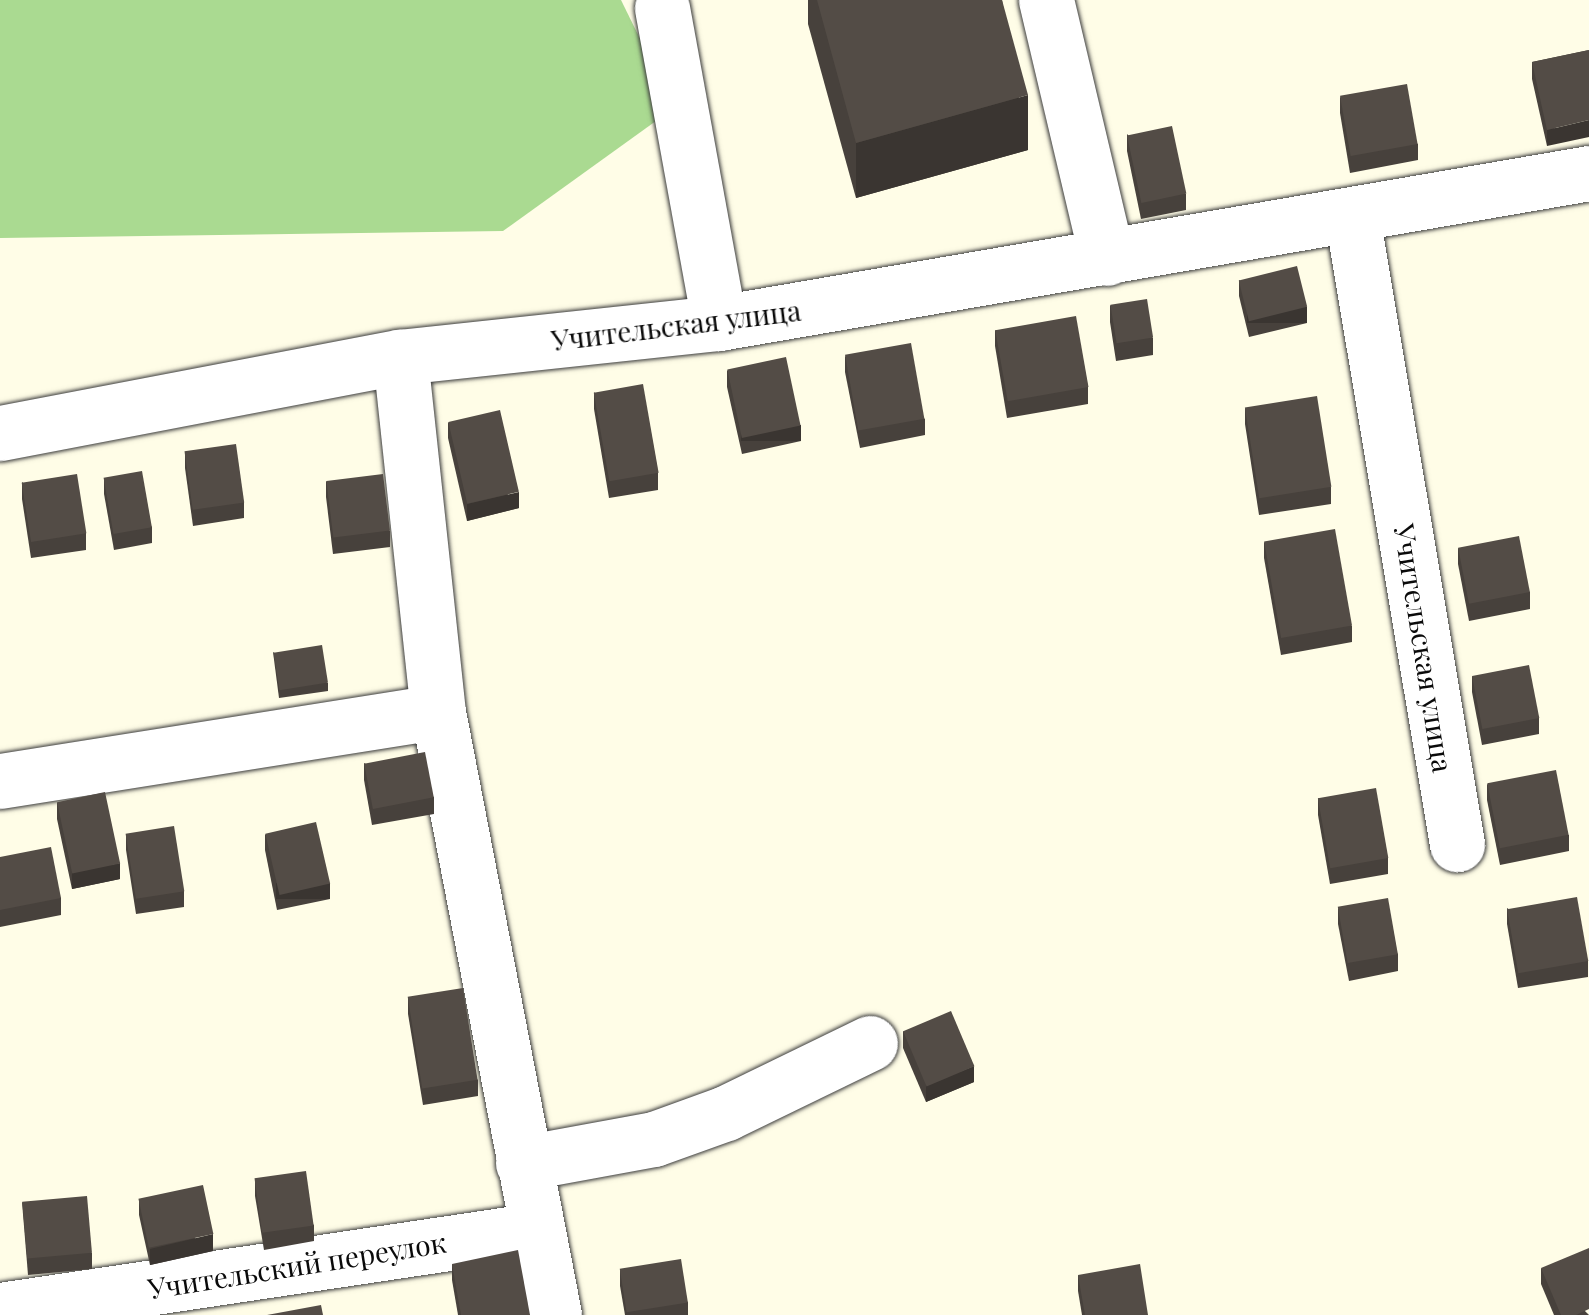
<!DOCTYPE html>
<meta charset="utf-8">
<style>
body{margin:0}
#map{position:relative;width:1589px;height:1315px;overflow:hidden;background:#fffde7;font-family:"Playfair Display",serif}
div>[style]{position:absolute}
.forest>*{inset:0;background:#aada91}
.roads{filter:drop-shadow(0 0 2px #3d3d3d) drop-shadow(0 0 2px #3d3d3d)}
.minor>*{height:55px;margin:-27.5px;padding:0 27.5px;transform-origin:27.5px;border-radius:27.5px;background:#fff}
.wall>*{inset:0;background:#47413c}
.shaded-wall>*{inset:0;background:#3a3531;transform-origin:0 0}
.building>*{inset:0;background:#534c46;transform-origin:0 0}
span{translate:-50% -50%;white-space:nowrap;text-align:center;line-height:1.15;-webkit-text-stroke:10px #fff;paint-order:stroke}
.street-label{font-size:28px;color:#0a0a0a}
</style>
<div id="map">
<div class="forest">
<i style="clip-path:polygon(0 0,621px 0,674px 108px,503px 231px,0 238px)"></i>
</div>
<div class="roads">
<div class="minor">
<i style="left:1046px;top:0;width:265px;rotate:76.7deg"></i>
<i style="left:662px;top:8px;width:320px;rotate:79.7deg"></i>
<i style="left:1352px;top:216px;width:637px;rotate:80.51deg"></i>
<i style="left:400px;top:357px;width:357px;rotate:83.9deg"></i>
<i style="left:438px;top:712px;width:614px;rotate:79.11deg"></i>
<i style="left:0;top:433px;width:407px;rotate:-10.8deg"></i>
<i style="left:400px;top:357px;width:321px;rotate:-6.1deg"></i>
<i style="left:719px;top:323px;width:883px;rotate:-9.78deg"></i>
<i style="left:0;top:781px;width:443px;rotate:-9deg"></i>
<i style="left:523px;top:1163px;width:133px;rotate:-10.4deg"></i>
<i style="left:654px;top:1139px;width:77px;rotate:-19.9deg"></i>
<i style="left:726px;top:1113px;width:160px;rotate:-25.9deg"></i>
<i style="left:0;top:1310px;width:542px;rotate:-8.49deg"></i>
</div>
</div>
<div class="wall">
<i style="clip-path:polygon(808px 0,1002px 0,1028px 150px,856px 198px,808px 24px)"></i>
<i style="clip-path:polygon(1589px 50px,1547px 146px,1532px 79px,1532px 62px)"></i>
<i style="clip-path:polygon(1340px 97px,1418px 144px,1418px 160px,1350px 173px,1340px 113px)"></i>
<i style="clip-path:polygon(1127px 134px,1186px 194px,1186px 210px,1141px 219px,1127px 151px)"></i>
<i style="clip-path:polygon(1239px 280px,1307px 323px,1249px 337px,1239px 296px)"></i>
<i style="clip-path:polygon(1110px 305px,1153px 338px,1153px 355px,1116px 361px,1110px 322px)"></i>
<i style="clip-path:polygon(995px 330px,1088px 387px,1088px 404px,1007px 418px,995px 346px)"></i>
<i style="clip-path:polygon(845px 356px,925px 419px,925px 435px,860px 448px,845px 372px)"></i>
<i style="clip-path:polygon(727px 370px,801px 441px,742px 454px,727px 387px)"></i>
<i style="clip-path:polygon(594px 392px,658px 473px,658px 490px,609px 498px,594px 409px)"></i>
<i style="clip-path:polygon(1245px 408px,1331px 487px,1331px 504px,1259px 515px,1245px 424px)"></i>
<i style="clip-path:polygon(448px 422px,519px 508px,467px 521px,448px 438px)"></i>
<i style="clip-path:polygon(185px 452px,244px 502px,244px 518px,193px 526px,185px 468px)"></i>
<i style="clip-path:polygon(104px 478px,152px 527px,152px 543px,114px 550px,104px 494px)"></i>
<i style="clip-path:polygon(326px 481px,390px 531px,390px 547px,333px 554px,326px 497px)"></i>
<i style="clip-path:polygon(22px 482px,86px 533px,86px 550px,31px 558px,22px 499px)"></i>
<i style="clip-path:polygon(1264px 542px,1352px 626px,1352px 642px,1281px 655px,1264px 558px)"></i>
<i style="clip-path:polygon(1458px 548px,1530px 592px,1530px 609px,1469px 621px,1458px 564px)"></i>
<i style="clip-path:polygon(273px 652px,328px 683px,328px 691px,279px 698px)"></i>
<i style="clip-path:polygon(1472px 676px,1539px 718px,1539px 734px,1482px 745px,1472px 692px)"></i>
<i style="clip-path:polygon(364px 763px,434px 797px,434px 814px,372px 825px,364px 780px)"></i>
<i style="clip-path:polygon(1487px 784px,1569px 835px,1569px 851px,1500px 865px,1487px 800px)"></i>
<i style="clip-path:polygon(1318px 798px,1388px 858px,1388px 874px,1330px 884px,1318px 815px)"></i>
<i style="clip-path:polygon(57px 802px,120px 879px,72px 889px,57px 819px)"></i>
<i style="clip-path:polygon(126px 834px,184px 891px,184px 907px,136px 914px,126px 850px)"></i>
<i style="clip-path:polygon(265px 834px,330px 899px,277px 910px,265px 850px)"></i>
<i style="clip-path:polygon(0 857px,61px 898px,61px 915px,0 927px)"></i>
<i style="clip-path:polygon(1338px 908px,1398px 954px,1398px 971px,1349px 981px,1338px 924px)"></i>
<i style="clip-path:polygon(1507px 908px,1588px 961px,1588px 977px,1518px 988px,1507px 924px)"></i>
<i style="clip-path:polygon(408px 997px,478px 1080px,478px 1096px,423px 1105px,408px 1014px)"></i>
<i style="clip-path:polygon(903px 1031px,974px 1082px,926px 1102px,903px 1048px)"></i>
<i style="clip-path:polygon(255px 1179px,314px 1225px,314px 1241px,264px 1250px,255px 1196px)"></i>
<i style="clip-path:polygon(139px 1199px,213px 1251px,150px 1265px,139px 1215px)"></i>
<i style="clip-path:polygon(22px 1202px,92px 1253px,92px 1269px,28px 1275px)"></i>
<i style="clip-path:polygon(452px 1264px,530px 1315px,458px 1315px,452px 1280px)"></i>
<i style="clip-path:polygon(1541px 1268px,1589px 1315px,1554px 1315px,1541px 1284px)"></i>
<i style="clip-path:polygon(620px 1270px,688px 1302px,688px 1315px,625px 1315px,620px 1286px)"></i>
<i style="clip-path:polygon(1078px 1275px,1148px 1315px,1082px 1315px,1078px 1291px)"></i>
</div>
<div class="shaded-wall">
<i style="clip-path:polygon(1028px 95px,1028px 150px,856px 198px,856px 143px)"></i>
<i style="clip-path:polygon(1589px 120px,1589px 137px,1547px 146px,1547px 130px)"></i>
<i style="left:1307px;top:307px;width:16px;height:60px;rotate:90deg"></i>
<i style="left:801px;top:425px;width:16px;height:60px;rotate:90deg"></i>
<i style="clip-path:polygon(519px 492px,519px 508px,467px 521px,467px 504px)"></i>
<i style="clip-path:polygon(120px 863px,120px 879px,72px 889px,72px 872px)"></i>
<i style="left:330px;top:883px;width:16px;height:54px;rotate:90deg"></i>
<i style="clip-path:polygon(974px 1066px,974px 1082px,926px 1102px,926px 1085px)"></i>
<i style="clip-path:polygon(213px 1234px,213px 1251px,150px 1265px,150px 1249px)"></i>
</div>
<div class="building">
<i style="clip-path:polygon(817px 0,1002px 0,1028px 95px,856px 143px)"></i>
<i style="clip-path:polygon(1589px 50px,1589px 120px,1547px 130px,1532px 62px)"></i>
<i style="left:1407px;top:84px;width:61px;height:68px;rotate:80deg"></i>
<i style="left:1172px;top:126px;width:69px;height:46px;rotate:78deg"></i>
<i style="left:1297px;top:266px;width:42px;height:60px;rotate:76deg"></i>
<i style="left:1147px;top:299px;width:39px;height:37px;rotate:81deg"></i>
<i style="left:1076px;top:316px;width:72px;height:82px;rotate:80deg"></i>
<i style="left:911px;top:343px;width:77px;height:67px;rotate:80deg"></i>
<i style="left:786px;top:357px;width:70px;height:60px;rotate:78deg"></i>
<i style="left:643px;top:384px;width:90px;height:50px;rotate:80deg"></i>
<i style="left:1317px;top:396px;width:92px;height:73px;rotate:81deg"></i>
<i style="left:500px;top:410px;width:84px;height:53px;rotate:77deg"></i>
<i style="left:236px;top:444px;width:59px;height:52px;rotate:82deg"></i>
<i style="left:142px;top:471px;width:57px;height:39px;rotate:80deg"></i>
<i style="left:77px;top:474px;width:60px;height:56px;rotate:81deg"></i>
<i style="left:383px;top:474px;width:57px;height:57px;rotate:83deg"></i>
<i style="left:1335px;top:529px;width:98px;height:72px;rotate:80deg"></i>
<i style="left:1519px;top:536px;width:57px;height:62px;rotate:79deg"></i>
<i style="left:322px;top:645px;width:38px;height:49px;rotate:81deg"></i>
<i style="left:1529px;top:665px;width:54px;height:58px;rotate:79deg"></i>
<i style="left:425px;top:752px;width:46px;height:62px;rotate:79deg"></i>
<i style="left:1556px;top:770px;width:66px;height:70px;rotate:79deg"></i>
<i style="left:1376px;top:788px;width:71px;height:59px;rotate:80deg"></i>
<i style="left:105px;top:792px;width:73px;height:49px;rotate:78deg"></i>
<i style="left:316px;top:822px;width:63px;height:52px;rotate:77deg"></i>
<i style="left:174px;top:826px;width:66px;height:49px;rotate:81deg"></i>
<i style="clip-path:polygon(51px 847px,61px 898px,0 910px,0 857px)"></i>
<i style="left:1577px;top:897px;width:65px;height:71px;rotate:80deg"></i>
<i style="left:1388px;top:898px;width:57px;height:51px;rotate:80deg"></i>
<i style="left:463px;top:988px;width:93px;height:56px;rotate:81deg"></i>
<i style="left:951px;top:1011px;width:60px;height:52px;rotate:67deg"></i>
<i style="left:306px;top:1171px;width:55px;height:52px;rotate:82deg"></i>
<i style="left:203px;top:1185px;width:50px;height:66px;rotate:78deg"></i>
<i style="left:87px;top:1196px;width:57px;height:65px;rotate:85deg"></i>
<i style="clip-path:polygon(1589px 1248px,1589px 1309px,1576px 1315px,1561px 1315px,1541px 1268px)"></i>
<i style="clip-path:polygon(518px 1250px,530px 1315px,461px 1315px,452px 1264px)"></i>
<i style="left:681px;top:1259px;width:44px;height:62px;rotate:81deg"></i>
<i style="clip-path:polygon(1140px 1264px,1148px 1315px,1085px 1315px,1078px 1275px)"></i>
<i style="clip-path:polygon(321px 1305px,323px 1315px,267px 1315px)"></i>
</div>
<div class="street-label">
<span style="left:676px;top:325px;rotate:-7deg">Учительская улица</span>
<span style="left:1424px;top:648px;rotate:81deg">Учительская улица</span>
<span style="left:297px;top:1265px;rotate:-9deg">Учительский переулок</span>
</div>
</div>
